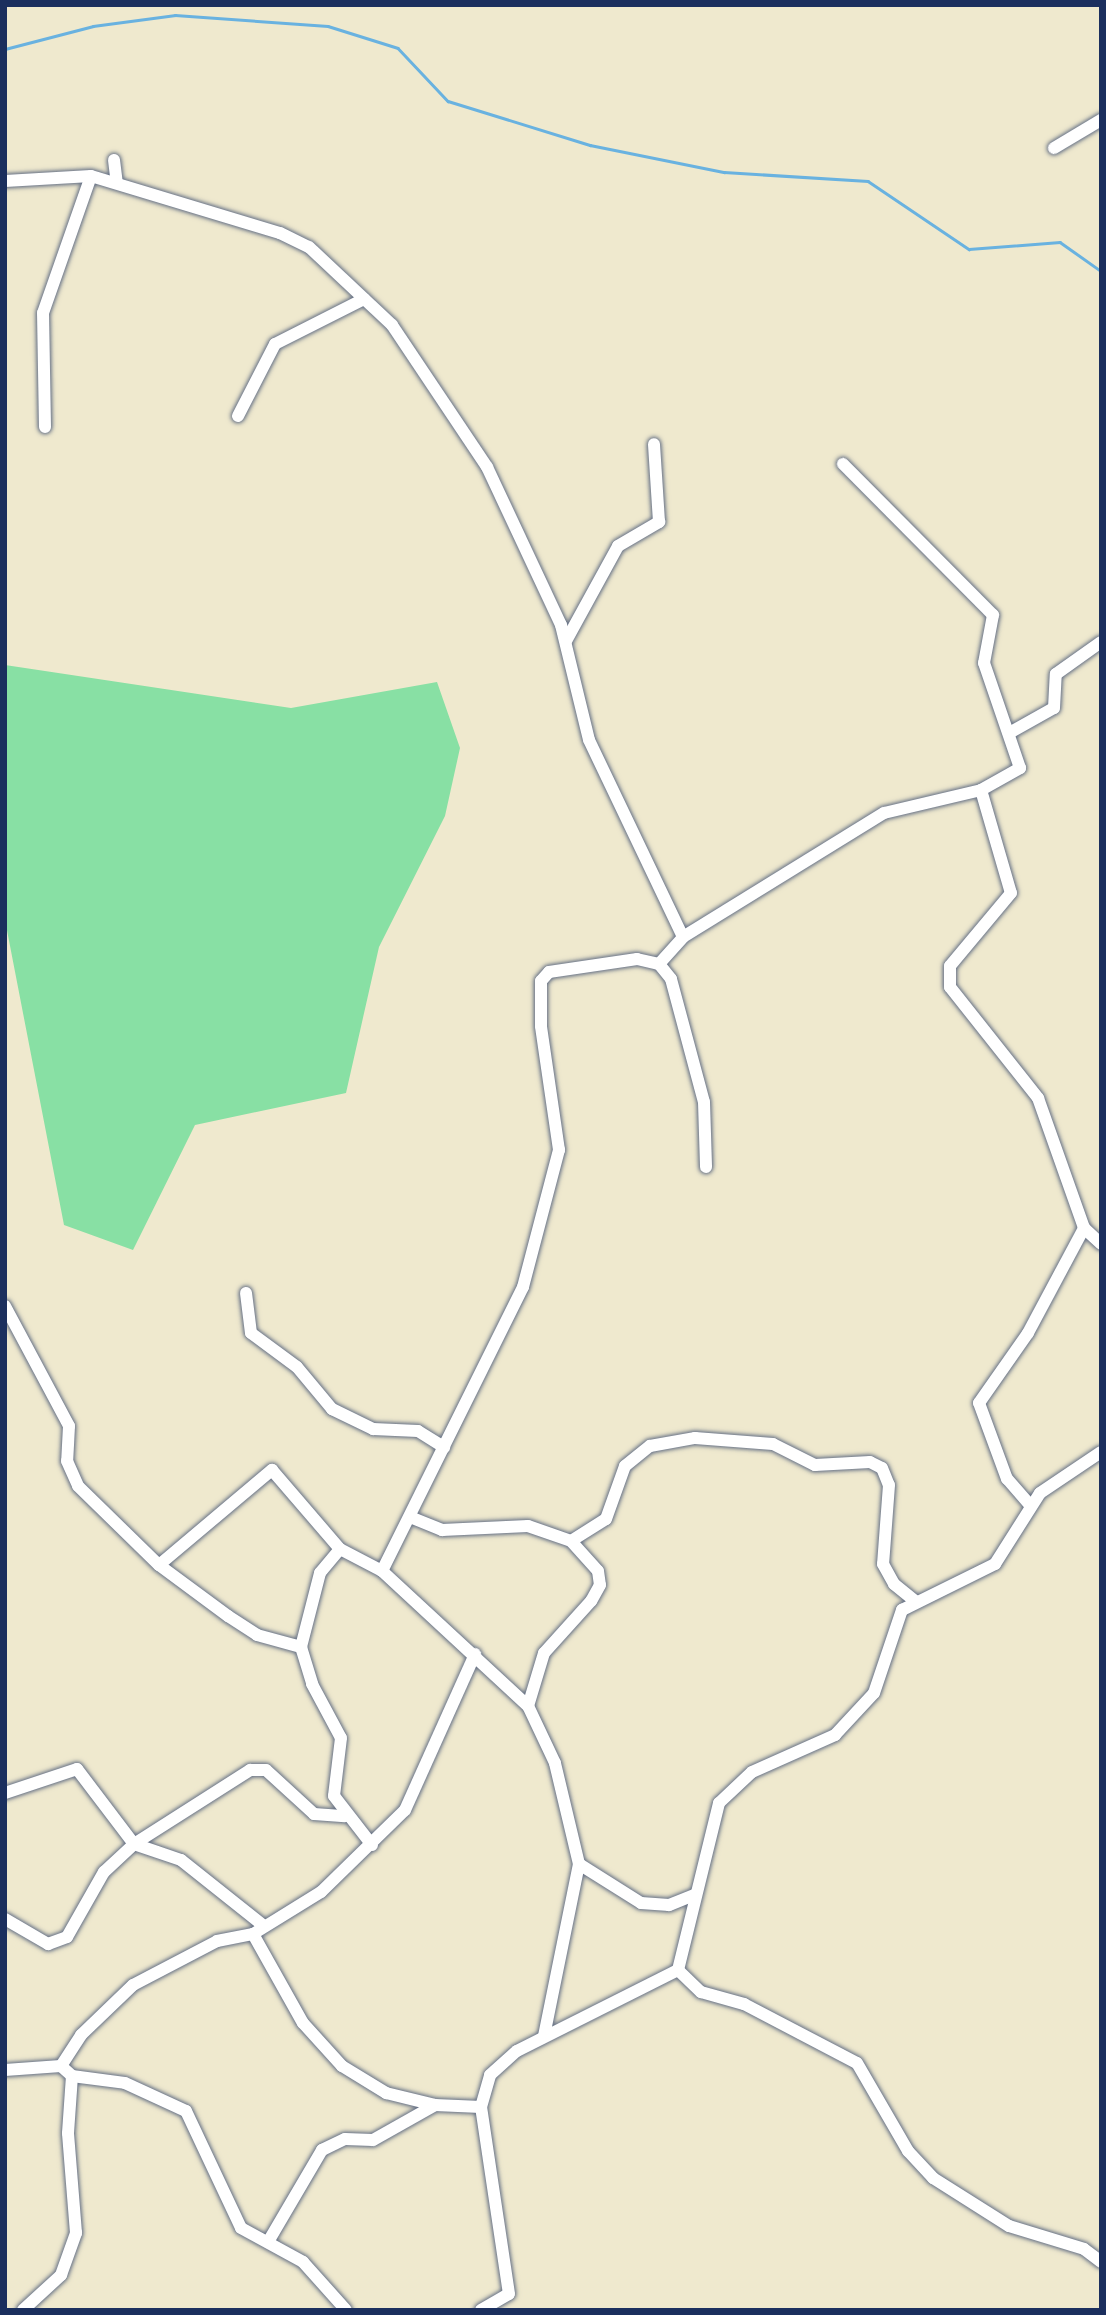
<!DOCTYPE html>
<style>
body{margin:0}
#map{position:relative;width:1106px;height:2315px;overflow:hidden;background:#efe9ce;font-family:"Shantell Sans",sans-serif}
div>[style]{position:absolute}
.green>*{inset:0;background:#88e0a4}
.stream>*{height:2.5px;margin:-1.25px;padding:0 1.25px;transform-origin:1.25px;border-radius:1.25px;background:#69b2e0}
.roads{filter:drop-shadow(0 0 2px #657085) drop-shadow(0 0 2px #657085)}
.minor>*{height:12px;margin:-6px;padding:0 6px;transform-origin:6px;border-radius:6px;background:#fff}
span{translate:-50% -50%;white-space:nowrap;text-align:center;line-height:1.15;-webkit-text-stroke:5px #fdfcf7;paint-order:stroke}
.frame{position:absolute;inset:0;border:7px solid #1b2f5e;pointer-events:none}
</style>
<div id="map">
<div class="green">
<i style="clip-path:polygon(5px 665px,291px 708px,437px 682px,460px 748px,445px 816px,379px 947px,346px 1093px,195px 1125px,133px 1250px,64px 1225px,5px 920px)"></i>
</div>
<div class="stream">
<i style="left:5px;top:49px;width:91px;rotate:-14.6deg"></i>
<i style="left:93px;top:26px;width:83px;rotate:-7.6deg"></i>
<i style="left:175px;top:15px;width:153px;rotate:4.1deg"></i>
<i style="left:328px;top:26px;width:73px;rotate:17.4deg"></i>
<i style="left:398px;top:48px;width:73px;rotate:46.7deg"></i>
<i style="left:448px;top:101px;width:149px;rotate:17.2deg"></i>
<i style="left:590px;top:145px;width:137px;rotate:11.4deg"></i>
<i style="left:724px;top:172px;width:144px;rotate:3.6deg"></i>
<i style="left:868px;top:181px;width:122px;rotate:34deg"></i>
<i style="left:969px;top:249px;width:91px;rotate:-4.4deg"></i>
<i style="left:1060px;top:242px;width:50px;rotate:35.3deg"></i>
</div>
<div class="roads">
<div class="minor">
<i style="left:1054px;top:148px;width:55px;rotate:-30.8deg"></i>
<i style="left:114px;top:160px;width:23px;rotate:83deg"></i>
<i style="left:5px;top:181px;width:86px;rotate:-3.3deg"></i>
<i style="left:91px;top:176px;width:197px;rotate:16.8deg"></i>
<i style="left:280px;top:233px;width:32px;rotate:26deg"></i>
<i style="left:309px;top:247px;width:114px;rotate:43.2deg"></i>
<i style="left:392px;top:325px;width:171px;rotate:56.2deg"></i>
<i style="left:487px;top:467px;width:174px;rotate:64.9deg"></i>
<i style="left:561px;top:625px;width:118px;rotate:76.3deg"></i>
<i style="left:589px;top:740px;width:218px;rotate:64.5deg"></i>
<i style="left:238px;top:416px;width:81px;rotate:-62.8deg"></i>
<i style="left:275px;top:344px;width:100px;rotate:-26.8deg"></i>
<i style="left:45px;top:427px;width:114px;rotate:-91deg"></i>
<i style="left:43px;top:313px;width:145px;rotate:-70.7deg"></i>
<i style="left:566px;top:641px;width:108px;rotate:-61.3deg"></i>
<i style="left:618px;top:546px;width:48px;rotate:-30.3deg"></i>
<i style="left:659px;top:522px;width:78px;rotate:-93.7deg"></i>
<i style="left:1011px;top:732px;width:49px;rotate:-29.2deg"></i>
<i style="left:1054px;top:708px;width:34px;rotate:-87deg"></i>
<i style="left:1056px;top:674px;width:55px;rotate:-35.4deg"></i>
<i style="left:981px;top:790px;width:107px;rotate:73.8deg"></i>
<i style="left:1011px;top:893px;width:95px;rotate:129.9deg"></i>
<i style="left:950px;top:966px;width:21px;rotate:90deg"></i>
<i style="left:950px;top:987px;width:142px;rotate:51.6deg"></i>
<i style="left:1038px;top:1098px;width:138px;rotate:70.5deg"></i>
<i style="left:1084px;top:1228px;width:23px;rotate:43deg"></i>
<i style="left:659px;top:964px;width:36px;rotate:-48deg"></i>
<i style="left:683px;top:937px;width:236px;rotate:-31.7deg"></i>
<i style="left:884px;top:813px;width:100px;rotate:-13.3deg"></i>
<i style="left:981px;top:790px;width:45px;rotate:-29.4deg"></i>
<i style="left:1020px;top:768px;width:111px;rotate:-108.9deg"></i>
<i style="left:984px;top:663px;width:49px;rotate:-79.4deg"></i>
<i style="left:993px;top:615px;width:213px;rotate:-134.8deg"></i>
<i style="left:246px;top:1293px;width:40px;rotate:82.9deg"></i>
<i style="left:251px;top:1333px;width:57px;rotate:36.5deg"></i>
<i style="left:297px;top:1367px;width:55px;rotate:50.2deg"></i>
<i style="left:332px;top:1409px;width:46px;rotate:26deg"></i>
<i style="left:373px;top:1429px;width:45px;rotate:2.5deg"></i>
<i style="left:418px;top:1431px;width:31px;rotate:32deg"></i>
<i style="left:5px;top:1306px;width:136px;rotate:61.9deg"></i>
<i style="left:69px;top:1426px;width:35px;rotate:93deg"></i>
<i style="left:67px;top:1461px;width:27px;rotate:66deg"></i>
<i style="left:78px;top:1486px;width:113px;rotate:44.3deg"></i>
<i style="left:159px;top:1565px;width:86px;rotate:36.5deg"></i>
<i style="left:228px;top:1616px;width:35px;rotate:33deg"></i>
<i style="left:257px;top:1635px;width:46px;rotate:15.3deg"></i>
<i style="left:1030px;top:1505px;width:35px;rotate:-131deg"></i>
<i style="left:1007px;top:1479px;width:81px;rotate:-110.2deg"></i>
<i style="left:979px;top:1403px;width:85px;rotate:-55deg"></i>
<i style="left:1028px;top:1333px;width:119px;rotate:-61.9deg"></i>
<i style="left:410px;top:1517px;width:35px;rotate:22deg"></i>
<i style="left:442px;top:1530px;width:86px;rotate:-2.7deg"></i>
<i style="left:528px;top:1526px;width:46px;rotate:19.2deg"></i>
<i style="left:571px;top:1541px;width:40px;rotate:48deg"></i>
<i style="left:598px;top:1571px;width:14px;rotate:82deg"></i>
<i style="left:600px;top:1585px;width:18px;rotate:119deg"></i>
<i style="left:591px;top:1601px;width:70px;rotate:132.1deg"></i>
<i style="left:544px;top:1653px;width:55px;rotate:106.8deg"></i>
<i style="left:571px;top:1541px;width:41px;rotate:-32.2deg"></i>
<i style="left:606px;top:1519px;width:56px;rotate:-70.3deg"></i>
<i style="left:625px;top:1466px;width:32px;rotate:-39deg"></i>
<i style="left:650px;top:1446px;width:46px;rotate:-10.1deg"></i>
<i style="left:695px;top:1438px;width:78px;rotate:4.4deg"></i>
<i style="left:773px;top:1444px;width:47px;rotate:26.6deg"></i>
<i style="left:815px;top:1465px;width:55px;rotate:-3.1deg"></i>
<i style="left:870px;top:1462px;width:13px;rotate:27deg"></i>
<i style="left:882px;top:1468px;width:18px;rotate:68deg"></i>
<i style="left:889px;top:1485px;width:79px;rotate:94.3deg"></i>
<i style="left:883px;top:1564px;width:23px;rotate:61deg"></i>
<i style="left:894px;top:1584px;width:27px;rotate:39deg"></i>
<i style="left:340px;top:1549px;width:31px;rotate:130deg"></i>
<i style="left:320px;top:1573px;width:76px;rotate:104.4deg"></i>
<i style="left:301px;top:1647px;width:39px;rotate:73deg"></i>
<i style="left:312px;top:1684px;width:61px;rotate:61.8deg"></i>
<i style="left:341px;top:1738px;width:58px;rotate:96.9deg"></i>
<i style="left:334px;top:1796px;width:62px;rotate:52.2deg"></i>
<i style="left:159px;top:1565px;width:148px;rotate:-40.1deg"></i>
<i style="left:272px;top:1470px;width:104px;rotate:49.3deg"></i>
<i style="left:340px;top:1549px;width:47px;rotate:27.6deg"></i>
<i style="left:5px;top:1793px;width:76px;rotate:-18.4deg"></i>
<i style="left:77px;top:1769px;width:94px;rotate:52.8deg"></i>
<i style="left:134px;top:1844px;width:50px;rotate:18.8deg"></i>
<i style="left:181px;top:1860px;width:106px;rotate:38.5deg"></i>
<i style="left:694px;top:1895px;width:27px;rotate:158deg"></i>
<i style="left:669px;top:1905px;width:28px;rotate:-176deg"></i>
<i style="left:641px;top:1903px;width:73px;rotate:-147.8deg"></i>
<i style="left:579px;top:1864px;width:104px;rotate:-103.4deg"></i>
<i style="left:555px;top:1763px;width:63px;rotate:-115.3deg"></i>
<i style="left:528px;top:1706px;width:199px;rotate:-137.2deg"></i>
<i style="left:382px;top:1571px;width:317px;rotate:-63.6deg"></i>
<i style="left:523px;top:1287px;width:142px;rotate:-75.3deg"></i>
<i style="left:559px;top:1150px;width:125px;rotate:-98.3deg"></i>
<i style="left:541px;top:1026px;width:45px;rotate:-90deg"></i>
<i style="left:541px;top:981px;width:12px;rotate:-48deg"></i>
<i style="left:549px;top:972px;width:89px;rotate:-8.4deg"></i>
<i style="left:637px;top:959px;width:23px;rotate:13deg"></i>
<i style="left:659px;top:964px;width:19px;rotate:51deg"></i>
<i style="left:671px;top:979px;width:127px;rotate:75deg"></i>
<i style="left:704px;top:1102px;width:65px;rotate:88.2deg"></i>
<i style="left:5px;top:1919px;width:50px;rotate:30.2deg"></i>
<i style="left:48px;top:1944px;width:20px;rotate:-20deg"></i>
<i style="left:67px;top:1937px;width:75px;rotate:-60.4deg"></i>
<i style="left:104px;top:1872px;width:41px;rotate:-43deg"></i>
<i style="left:134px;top:1844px;width:138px;rotate:-32.5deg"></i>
<i style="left:250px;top:1770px;width:16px"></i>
<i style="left:266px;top:1770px;width:65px;rotate:42.5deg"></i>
<i style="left:314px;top:1814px;width:31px;rotate:4deg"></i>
<i style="left:253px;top:1934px;width:80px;rotate:-31.7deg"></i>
<i style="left:321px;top:1892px;width:117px;rotate:-44.3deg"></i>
<i style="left:405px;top:1810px;width:171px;rotate:-65.8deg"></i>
<i style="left:678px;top:1970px;width:32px;rotate:44deg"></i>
<i style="left:701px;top:1992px;width:45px;rotate:15.6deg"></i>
<i style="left:744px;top:2004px;width:127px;rotate:27.6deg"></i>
<i style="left:857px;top:2063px;width:102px;rotate:59.9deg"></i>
<i style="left:908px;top:2151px;width:37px;rotate:47deg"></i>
<i style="left:933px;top:2178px;width:90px;rotate:32.3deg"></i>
<i style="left:1009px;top:2226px;width:78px;rotate:17deg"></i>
<i style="left:1084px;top:2249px;width:21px;rotate:37deg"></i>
<i style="left:544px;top:2036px;width:176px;rotate:-78.5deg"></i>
<i style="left:61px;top:2066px;width:15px;rotate:42deg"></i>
<i style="left:72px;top:2076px;width:53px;rotate:7.5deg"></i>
<i style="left:125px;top:2083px;width:67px;rotate:24.7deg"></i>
<i style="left:186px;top:2111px;width:129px;rotate:64.8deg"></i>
<i style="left:241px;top:2228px;width:71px;rotate:28.7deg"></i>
<i style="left:303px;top:2262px;width:64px;rotate:48.1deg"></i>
<i style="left:5px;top:2070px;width:56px;rotate:-4.1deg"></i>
<i style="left:61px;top:2066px;width:37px;rotate:-57deg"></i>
<i style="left:81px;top:2035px;width:72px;rotate:-43.9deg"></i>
<i style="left:133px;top:1985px;width:95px;rotate:-27.6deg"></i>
<i style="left:217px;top:1941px;width:37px;rotate:-11deg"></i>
<i style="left:253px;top:1934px;width:102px;rotate:60.7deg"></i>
<i style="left:303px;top:2023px;width:58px;rotate:47.8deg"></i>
<i style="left:342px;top:2066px;width:52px;rotate:31.5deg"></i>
<i style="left:386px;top:2093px;width:50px;rotate:13.8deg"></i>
<i style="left:435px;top:2105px;width:46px;rotate:2.5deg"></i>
<i style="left:268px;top:2242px;width:107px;rotate:-59.6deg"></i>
<i style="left:322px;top:2150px;width:25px;rotate:-26deg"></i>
<i style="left:345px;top:2139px;width:28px;rotate:2deg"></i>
<i style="left:373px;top:2140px;width:71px;rotate:-29.4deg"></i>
<i style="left:23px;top:2310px;width:52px;rotate:-42.6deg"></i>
<i style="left:61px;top:2275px;width:45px;rotate:-70.3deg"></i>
<i style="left:76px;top:2233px;width:100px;rotate:-94.6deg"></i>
<i style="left:68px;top:2133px;width:57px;rotate:-86deg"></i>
<i style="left:481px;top:2310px;width:32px;rotate:-30deg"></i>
<i style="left:509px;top:2294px;width:189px;rotate:-98.5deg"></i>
<i style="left:481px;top:2107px;width:33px;rotate:-74deg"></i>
<i style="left:490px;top:2075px;width:36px;rotate:-42deg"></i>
<i style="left:517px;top:2051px;width:180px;rotate:-26.7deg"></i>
<i style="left:678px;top:1970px;width:172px;rotate:-76.2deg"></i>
<i style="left:719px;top:1803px;width:45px;rotate:-43.2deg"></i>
<i style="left:752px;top:1772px;width:91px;rotate:-24deg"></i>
<i style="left:835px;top:1735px;width:57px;rotate:-47.1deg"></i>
<i style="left:874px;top:1693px;width:88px;rotate:-71.4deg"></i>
<i style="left:902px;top:1610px;width:104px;rotate:-26.3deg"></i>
<i style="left:995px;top:1564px;width:84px;rotate:-57.6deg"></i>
<i style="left:1040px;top:1493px;width:73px;rotate:-33.9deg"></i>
</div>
</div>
<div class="frame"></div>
</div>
